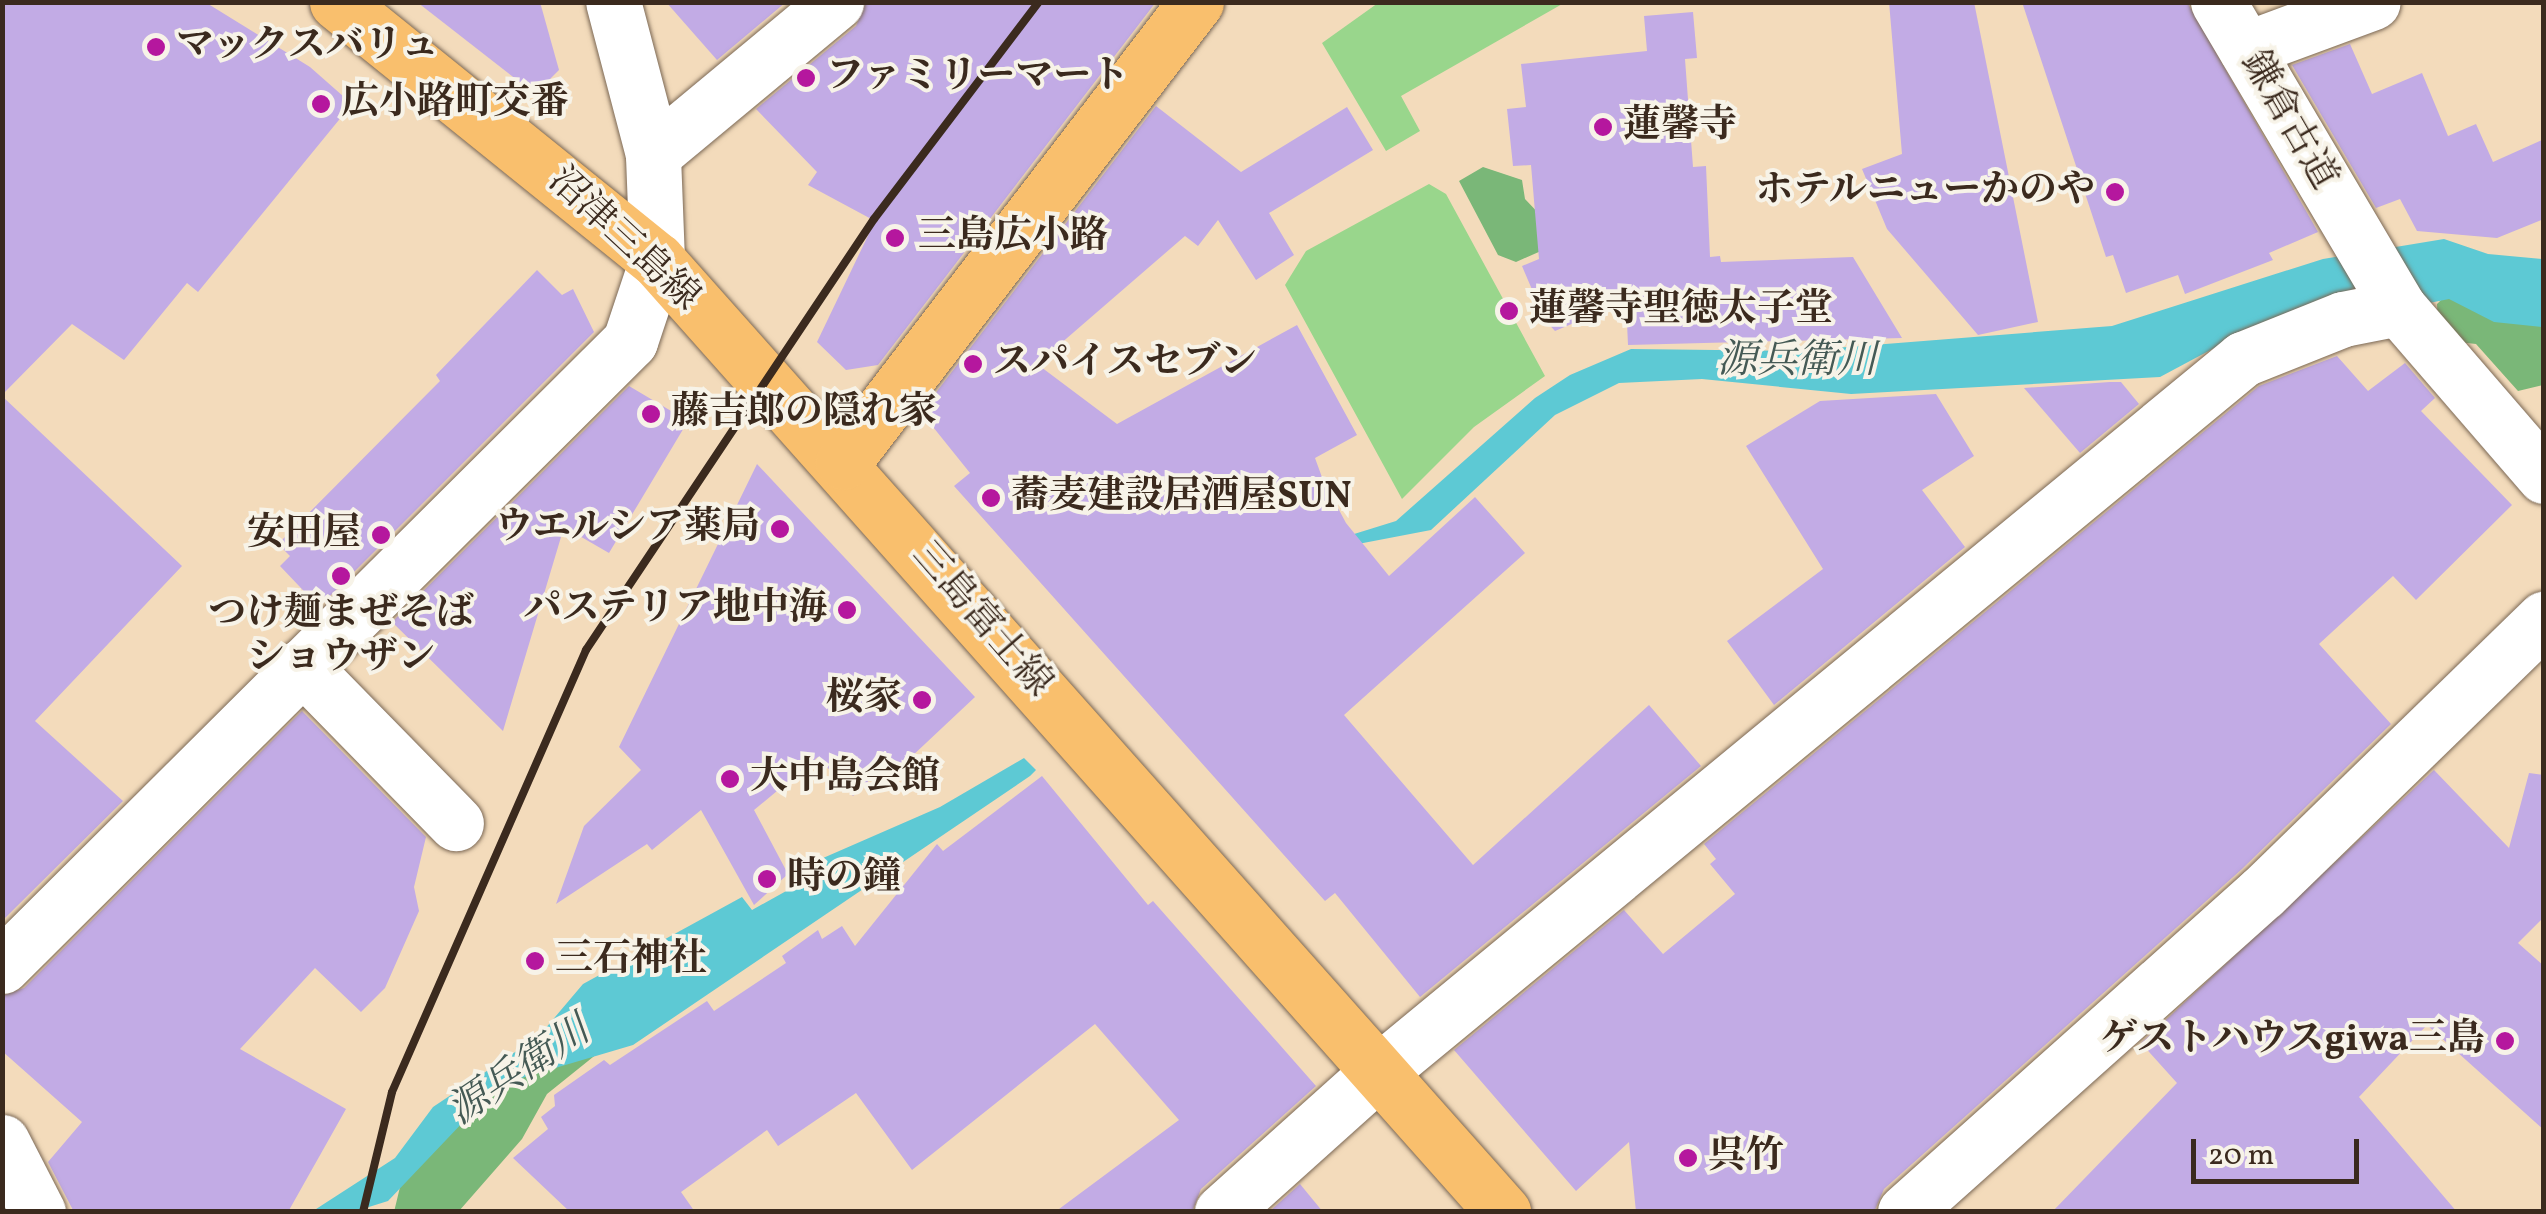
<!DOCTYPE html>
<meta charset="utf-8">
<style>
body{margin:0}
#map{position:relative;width:2546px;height:1214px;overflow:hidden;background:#f3dbbb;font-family:Vollkorn,"Noto Serif JP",serif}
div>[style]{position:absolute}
.green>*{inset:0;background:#99d68c}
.forest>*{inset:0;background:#7ab778}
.water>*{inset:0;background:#5dc9d4}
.building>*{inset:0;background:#c2abe5}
.roads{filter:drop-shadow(0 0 2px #7b6855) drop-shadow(0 0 2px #7b6855)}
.minor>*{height:55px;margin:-27.5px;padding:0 27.5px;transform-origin:27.5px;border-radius:27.5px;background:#fff}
.major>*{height:55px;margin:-27.5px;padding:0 27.5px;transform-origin:27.5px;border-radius:27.5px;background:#f9bf6d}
.rail>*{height:8px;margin:-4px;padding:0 4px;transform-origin:4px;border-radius:4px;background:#3b2a1e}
.dots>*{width:28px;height:28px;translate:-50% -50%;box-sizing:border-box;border:5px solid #f7f3e8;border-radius:50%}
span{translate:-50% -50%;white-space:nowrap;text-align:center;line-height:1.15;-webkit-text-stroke:8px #f7f3e8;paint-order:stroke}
.poi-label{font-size:38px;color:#3b2a1e;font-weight:700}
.left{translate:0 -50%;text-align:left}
.right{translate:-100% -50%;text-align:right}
.street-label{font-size:38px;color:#3b2a1e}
.water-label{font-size:40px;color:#455a55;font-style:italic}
.frame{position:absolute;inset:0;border:5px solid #3b2a1e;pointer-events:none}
.scale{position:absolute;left:2191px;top:1139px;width:168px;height:45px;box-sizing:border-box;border:5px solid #3b2a1e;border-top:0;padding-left:12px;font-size:30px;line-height:35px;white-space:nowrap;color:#3b2a1e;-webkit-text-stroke:8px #f7f3e8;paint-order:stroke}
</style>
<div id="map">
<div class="green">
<i style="clip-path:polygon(1378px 3px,1378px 2px,1564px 3px,1401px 96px,1420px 131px,1386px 151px,1322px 43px)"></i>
<i style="clip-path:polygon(1429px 184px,1446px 194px,1545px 376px,1474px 427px,1402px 499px,1285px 285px,1306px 251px)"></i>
</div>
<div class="forest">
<i style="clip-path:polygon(1483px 167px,1522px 180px,1525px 199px,1544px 219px,1541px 251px,1516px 262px,1498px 255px,1459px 181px)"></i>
<i style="clip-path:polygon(2444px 297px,2543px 305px,2543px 385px,2518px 391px,2476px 344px,2449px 341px,2438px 327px,2437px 304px)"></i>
<i style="clip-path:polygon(598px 1053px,547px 1094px,522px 1139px,459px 1211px,394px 1212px,400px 1187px,448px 1129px,503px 1080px)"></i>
</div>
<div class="water">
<i style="clip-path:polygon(2444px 239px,2488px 254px,2543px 259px,2543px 327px,2494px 322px,2449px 299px,2218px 346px,2160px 377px,1851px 394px,1702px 379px,1619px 383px,1555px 415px,1431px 530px,1358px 544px,1338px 539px,1396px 521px,1535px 398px,1570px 375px,1631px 349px,1797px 351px,2112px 326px,2323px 259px)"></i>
<i style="clip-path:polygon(1024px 758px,1036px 770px,1030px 776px,633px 1045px,508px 1082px,486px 1098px,388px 1201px,356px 1211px,313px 1211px,395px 1158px,433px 1107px,539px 1036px,583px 984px,742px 897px,752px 910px,797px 885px,791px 872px,940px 807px)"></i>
</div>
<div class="building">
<i style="clip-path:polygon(2px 2px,205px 2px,310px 67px,352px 104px,198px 292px,187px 283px,124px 360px,72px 324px,2px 395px)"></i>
<i style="clip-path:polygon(417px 2px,540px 2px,559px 70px,535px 94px)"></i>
<i style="clip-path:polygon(666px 2px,786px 2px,717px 60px)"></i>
<i style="clip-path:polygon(866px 2px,1156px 2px,878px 365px,846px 370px,817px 342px,875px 221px,808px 185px,817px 172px,756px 109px,856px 26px)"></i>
<i style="clip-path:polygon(1889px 2px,1974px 2px,2038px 322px,1978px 335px,1887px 229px,1862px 169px,1902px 154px)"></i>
<i style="clip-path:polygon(2022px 2px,2187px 2px,2318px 232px,2269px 253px,2273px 260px,2185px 294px,2178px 275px,2126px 293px,2113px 255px,2106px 257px)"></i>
<i style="clip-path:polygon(1693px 12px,1697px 58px,1685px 59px,1693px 167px,1706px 166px,1710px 257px,1720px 256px,1721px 262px,1853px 257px,1902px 338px,1628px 345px,1626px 301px,1555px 331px,1545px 320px,1522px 266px,1539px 259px,1531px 165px,1513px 166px,1507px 109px,1526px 107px,1521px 64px,1647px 51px,1644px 16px)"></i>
<i style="clip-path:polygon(2350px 44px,2372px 94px,2422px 73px,2448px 136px,2476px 124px,2493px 162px,2544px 139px,2544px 219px,2497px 238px,2417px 231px,2400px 199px,2376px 208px,2292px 65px)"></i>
<i style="clip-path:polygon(1156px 106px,1241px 172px,1347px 107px,1373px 150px,1269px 213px,1294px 255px,1256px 280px,1218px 220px,1198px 246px,1185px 236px,1037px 364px,1117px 424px,1297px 325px,1357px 435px,1315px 458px,1323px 480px,1346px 523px,1389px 576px,1475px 497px,1525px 553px,1344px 715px,1473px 865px,1649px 705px,1701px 766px,1420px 997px,1335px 893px,1325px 901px,954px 486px,970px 473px,921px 412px)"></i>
<i style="clip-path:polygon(537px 270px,562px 295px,573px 289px,594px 332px,319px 607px,280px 566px,290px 556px,278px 544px,440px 381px,436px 375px)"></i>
<i style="clip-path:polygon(2337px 356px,2368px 391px,2405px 363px,2435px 398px,2421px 411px,2512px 505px,2416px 600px,2393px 576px,2319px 644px,2391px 724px,2242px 869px,1884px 1189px,1874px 1212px,1636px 1212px,1629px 1142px,1576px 1191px,1454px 1050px,1624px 910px,1663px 954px,1735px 894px,1710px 864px,1716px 859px,1704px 844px,2259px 386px)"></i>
<i style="clip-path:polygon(2110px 382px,2121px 382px,2139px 404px,2080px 453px,2024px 388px)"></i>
<i style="clip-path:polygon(629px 386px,688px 421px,609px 553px,564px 527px,503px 731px,392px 622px)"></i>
<i style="clip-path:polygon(1936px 394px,1974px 456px,1922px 490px,1965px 547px,1774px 705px,1727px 641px,1823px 569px,1746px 446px,1820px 401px)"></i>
<i style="clip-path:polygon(2px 396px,182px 566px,35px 721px,123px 801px,2px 921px)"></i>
<i style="clip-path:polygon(757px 464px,975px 697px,893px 774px,885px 765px,853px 796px,818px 757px,754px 810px,788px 874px,754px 905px,701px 810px,652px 850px,647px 844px,556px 904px,584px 826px,641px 770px,619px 747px)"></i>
<i style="clip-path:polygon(302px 711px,426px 837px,414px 887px,419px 911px,385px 988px,361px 1012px,315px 968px,240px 1049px,346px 1109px,288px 1212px,74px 1212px,48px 1162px,82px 1122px,2px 1051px,2px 996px,24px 988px)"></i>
<i style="clip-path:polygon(2434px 770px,2509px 848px,2529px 773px,2544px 775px,2544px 917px,2518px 943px,2544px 966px,2544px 1130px,2427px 1025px,2359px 1097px,2457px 1212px,2052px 1212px,2177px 1083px,2141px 1043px)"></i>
<i style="clip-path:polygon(1042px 776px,1148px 905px,1153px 901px,1316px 1086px,1201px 1189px,1192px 1212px,1055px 1212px,1179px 1120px,1095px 1024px,912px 1170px,856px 1093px,778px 1146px,767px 1130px,681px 1192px,695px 1212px,570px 1212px,513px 1158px,548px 1129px,541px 1117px,555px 1106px,554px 1095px,604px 1060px,610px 1065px,707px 1001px,714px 1011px,786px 963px,782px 956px,818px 930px,822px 939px,842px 926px,855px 946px,937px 844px,943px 851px)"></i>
<i style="clip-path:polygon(1300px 1184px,1323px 1212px,1269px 1212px)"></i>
</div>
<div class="roads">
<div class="minor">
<i style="left:2218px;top:2px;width:356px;rotate:59.4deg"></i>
<i style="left:2399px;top:308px;width:222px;rotate:49.2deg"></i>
<i style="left:2246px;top:49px;width:135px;rotate:-20.3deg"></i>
<i style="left:653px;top:154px;width:238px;rotate:-39.7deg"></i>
<i style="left:302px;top:666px;width:220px;rotate:45.6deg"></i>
<i style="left:2px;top:966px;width:886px;rotate:-44.86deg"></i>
<i style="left:630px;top:341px;width:85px;rotate:-71.6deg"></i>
<i style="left:657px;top:260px;width:106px;rotate:-92.2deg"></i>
<i style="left:653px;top:154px;width:157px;rotate:-104.7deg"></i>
<i style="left:2px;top:1142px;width:79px;rotate:62.8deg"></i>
<i style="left:1222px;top:1212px;width:207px;rotate:-41.9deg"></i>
<i style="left:1376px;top:1074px;width:1124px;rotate:-39.51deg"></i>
<i style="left:2243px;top:359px;width:108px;rotate:-21.8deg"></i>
<i style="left:2343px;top:319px;width:57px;rotate:-11.1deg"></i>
<i style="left:1905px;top:1212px;width:480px;rotate:-41.8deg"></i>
<i style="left:2263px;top:892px;width:392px;rotate:-44.2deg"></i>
</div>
<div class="major">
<i style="left:337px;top:2px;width:411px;rotate:38.9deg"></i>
<i style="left:657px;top:260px;width:1274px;rotate:48.37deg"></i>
<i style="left:843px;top:462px;width:580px;rotate:-52.5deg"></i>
</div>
</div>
<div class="rail">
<i style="left:363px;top:1212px;width:123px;rotate:-76.4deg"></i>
<i style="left:392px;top:1092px;width:483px;rotate:-66.3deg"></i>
<i style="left:586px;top:650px;width:518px;rotate:-56.25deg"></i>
<i style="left:874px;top:219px;width:273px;rotate:-52.8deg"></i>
</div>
<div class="dots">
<i style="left:156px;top:47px;background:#b5179e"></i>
<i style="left:806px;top:78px;background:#b5179e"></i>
<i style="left:321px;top:104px;background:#b5179e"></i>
<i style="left:1603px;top:127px;background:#b5179e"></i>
<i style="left:2115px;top:192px;background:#b5179e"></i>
<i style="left:895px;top:238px;background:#b5179e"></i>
<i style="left:1509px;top:311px;background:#b5179e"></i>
<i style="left:973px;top:364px;background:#b5179e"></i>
<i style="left:651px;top:414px;background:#b5179e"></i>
<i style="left:991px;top:498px;background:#b5179e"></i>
<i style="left:780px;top:529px;background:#b5179e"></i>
<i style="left:381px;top:535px;background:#b5179e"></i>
<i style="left:341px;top:576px;background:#b5179e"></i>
<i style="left:847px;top:610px;background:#b5179e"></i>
<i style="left:922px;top:700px;background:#b5179e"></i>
<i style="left:730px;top:779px;background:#b5179e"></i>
<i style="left:767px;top:879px;background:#b5179e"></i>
<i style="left:535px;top:961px;background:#b5179e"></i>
<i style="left:2505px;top:1041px;background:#b5179e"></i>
<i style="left:1688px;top:1158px;background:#b5179e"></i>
</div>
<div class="poi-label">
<span class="left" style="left:176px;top:47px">マックスバリュ</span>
<span class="left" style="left:826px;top:78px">ファミリーマート</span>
<span class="left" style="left:341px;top:104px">広小路町交番</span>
<span class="left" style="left:1623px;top:127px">蓮馨寺</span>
<span class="right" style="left:2095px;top:192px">ホテルニューかのや</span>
<span class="left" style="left:918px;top:238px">三島広小路</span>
<span class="left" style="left:1529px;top:311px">蓮馨寺聖徳太子堂</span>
<span class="left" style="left:993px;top:364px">スパイスセブン</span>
<span class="left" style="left:671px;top:414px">藤吉郎の隠れ家</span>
<span class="left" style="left:1011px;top:498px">蕎麦建設居酒屋SUN</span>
<span class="right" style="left:760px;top:529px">ウエルシア薬局</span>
<span class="right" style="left:361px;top:535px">安田屋</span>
<span class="right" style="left:827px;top:610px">パステリア地中海</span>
<span style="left:341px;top:637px">つけ麺まぜそば<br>ショウザン</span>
<span class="right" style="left:902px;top:700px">桜家</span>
<span class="left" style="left:750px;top:779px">大中島会館</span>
<span class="left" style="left:787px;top:879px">時の鐘</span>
<span class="left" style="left:555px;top:961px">三石神社</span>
<span class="right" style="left:2485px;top:1041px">ゲストハウスgiwa三島</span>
<span class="left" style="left:1708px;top:1158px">呉竹</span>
</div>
<div class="street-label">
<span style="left:2288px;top:121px;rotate:60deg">鎌倉古道</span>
<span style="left:623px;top:240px;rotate:43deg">沼津三島線</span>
<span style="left:981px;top:620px;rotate:49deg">三島富士線</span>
</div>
<div class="water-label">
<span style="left:1797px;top:362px">源兵衛川</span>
<span style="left:520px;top:1072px;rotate:-34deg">源兵衛川</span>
</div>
<div class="frame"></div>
<div class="scale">20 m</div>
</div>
